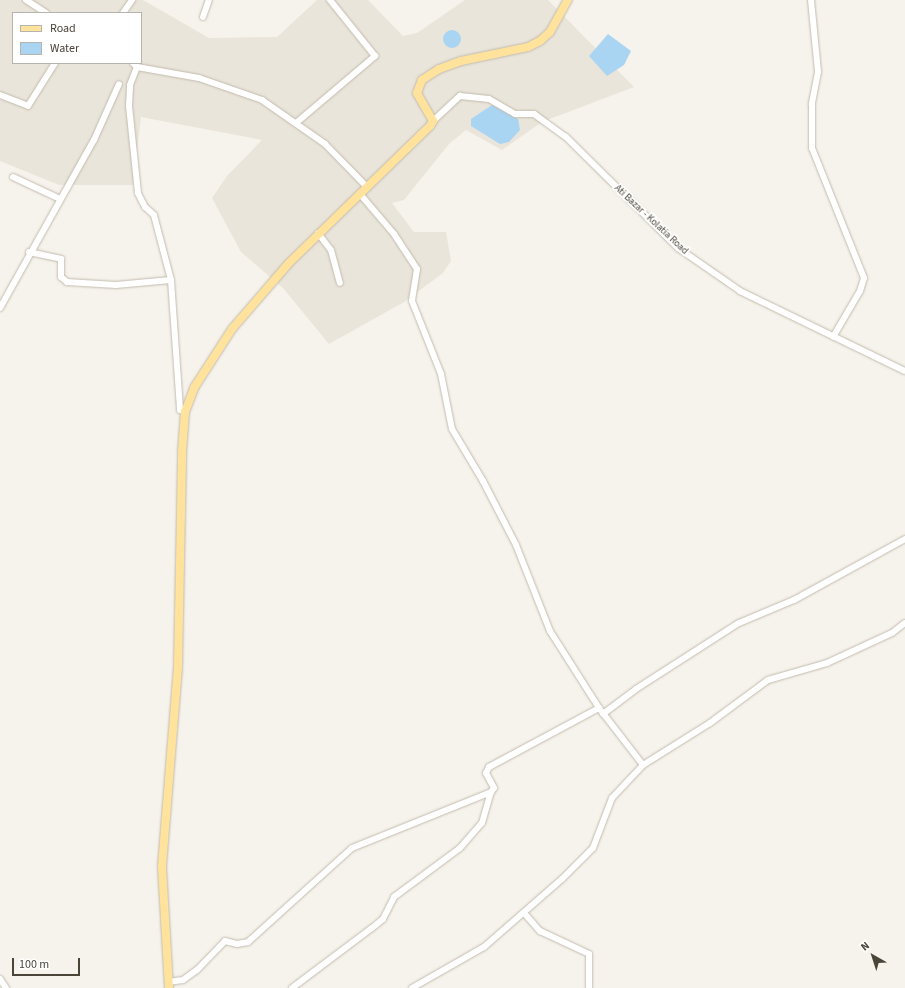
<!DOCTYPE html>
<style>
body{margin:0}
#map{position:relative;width:905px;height:988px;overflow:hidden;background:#f6f3ec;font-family:"Source Sans 3",sans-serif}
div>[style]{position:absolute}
.residential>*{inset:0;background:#eae5da}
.water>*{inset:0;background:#a9d4f2}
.round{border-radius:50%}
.roads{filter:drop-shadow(0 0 1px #c2bbae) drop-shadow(0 0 1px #c2bbae)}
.minor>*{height:6px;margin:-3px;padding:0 3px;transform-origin:3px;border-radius:3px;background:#fff}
.major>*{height:8px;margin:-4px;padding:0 4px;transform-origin:4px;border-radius:4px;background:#ffe39c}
span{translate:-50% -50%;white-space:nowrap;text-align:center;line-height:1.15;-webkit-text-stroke:3.5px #fff;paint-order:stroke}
.street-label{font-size:10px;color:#4b4439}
.legend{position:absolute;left:12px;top:12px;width:130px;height:52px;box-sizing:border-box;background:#fff;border:1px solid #b7b4b0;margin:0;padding:5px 7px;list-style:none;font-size:12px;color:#4b4439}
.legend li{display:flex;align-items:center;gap:8px;height:20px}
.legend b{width:20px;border:1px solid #b7b4b0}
.north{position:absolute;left:853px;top:936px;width:40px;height:40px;-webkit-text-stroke:3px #fff;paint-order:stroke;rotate:321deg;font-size:11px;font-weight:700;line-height:16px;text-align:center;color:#4b4439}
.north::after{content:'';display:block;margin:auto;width:14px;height:18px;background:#4b4439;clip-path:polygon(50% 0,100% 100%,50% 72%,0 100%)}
.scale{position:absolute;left:12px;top:958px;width:68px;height:18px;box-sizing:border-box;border:2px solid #4b4439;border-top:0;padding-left:5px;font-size:12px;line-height:14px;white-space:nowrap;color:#4b4439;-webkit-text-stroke:3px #fff;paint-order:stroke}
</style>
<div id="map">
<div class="residential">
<i style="clip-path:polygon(evenodd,0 0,143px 0,209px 38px,277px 37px,317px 0,368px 0,403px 36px,417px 33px,465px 0,548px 0,634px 87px,542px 122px,502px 150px,466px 130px,449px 144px,404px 200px,392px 203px,414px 232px,446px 232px,451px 261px,443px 273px,404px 302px,329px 344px,283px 288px,241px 252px,212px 198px,227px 176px,262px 140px,141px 117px,133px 185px,59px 185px,0 161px,0 0,13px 13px,141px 13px,141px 63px,13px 63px,13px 13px)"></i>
</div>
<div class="water">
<i class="round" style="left:443px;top:30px;width:18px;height:18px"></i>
<i style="clip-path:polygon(608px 34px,631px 51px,624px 65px,607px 76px,589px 56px)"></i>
<i style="clip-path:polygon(492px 105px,518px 119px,520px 130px,509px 142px,500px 144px,471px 126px,471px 119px)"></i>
</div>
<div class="roads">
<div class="minor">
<i style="left:26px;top:0;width:24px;rotate:33deg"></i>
<i style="left:811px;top:0;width:72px;rotate:84.4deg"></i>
<i style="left:818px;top:72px;width:33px;rotate:101deg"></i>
<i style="left:812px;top:104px;width:44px;rotate:90deg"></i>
<i style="left:812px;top:148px;width:140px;rotate:68.2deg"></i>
<i style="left:864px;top:278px;width:14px;rotate:107deg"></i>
<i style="left:860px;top:291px;width:53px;rotate:120.4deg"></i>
<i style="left:123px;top:13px;width:16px;rotate:-55deg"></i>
<i style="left:203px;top:17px;width:18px;rotate:-71deg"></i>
<i style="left:133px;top:63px;width:6px;rotate:45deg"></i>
<i style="left:137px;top:67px;width:63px;rotate:10.1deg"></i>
<i style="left:199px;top:78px;width:67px;rotate:19.2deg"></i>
<i style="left:262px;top:100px;width:77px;rotate:34.9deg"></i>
<i style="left:325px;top:144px;width:60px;rotate:45.7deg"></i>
<i style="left:0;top:95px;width:30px;rotate:21deg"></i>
<i style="left:28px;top:106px;width:51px;rotate:-57.9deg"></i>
<i style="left:433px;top:121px;width:37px;rotate:-43deg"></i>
<i style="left:460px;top:96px;width:29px;rotate:6deg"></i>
<i style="left:489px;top:99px;width:30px;rotate:30deg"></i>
<i style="left:515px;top:114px;width:19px"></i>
<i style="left:534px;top:114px;width:39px;rotate:36deg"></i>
<i style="left:566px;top:137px;width:158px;rotate:44.7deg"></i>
<i style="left:678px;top:248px;width:75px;rotate:34.7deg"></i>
<i style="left:740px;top:291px;width:183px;rotate:25.9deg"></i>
<i style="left:296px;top:123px;width:104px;rotate:-40.3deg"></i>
<i style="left:375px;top:56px;width:72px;rotate:-128.8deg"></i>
<i style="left:13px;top:177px;width:52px;rotate:25.1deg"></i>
<i style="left:360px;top:194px;width:52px;rotate:49.6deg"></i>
<i style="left:394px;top:234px;width:42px;rotate:56.7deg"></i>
<i style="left:417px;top:269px;width:32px;rotate:99deg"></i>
<i style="left:412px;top:301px;width:79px;rotate:68.3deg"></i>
<i style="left:441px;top:374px;width:56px;rotate:78.7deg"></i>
<i style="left:452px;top:429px;width:61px;rotate:59.2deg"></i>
<i style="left:483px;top:481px;width:72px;rotate:62.7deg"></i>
<i style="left:516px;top:545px;width:92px;rotate:68.4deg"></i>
<i style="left:550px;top:631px;width:91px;rotate:57.5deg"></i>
<i style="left:599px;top:708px;width:72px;rotate:52.3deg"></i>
<i style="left:318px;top:233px;width:21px;rotate:53deg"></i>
<i style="left:331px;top:250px;width:34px;rotate:75deg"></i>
<i style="left:29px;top:252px;width:33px;rotate:12deg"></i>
<i style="left:61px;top:259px;width:18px;rotate:90deg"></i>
<i style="left:61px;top:277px;width:8px;rotate:40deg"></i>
<i style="left:67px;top:282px;width:49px;rotate:3.5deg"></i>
<i style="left:116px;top:285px;width:55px;rotate:-5.2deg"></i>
<i style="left:171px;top:280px;width:67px;rotate:-104.7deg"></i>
<i style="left:154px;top:215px;width:12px;rotate:-138deg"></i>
<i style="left:145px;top:207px;width:16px;rotate:-117deg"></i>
<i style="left:138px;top:193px;width:87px;rotate:-95.9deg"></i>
<i style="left:129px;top:106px;width:21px;rotate:-87deg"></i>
<i style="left:130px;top:85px;width:19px;rotate:-69deg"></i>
<i style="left:171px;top:280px;width:130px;rotate:86deg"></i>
<i style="left:180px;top:410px;width:5px;rotate:22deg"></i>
<i style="left:0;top:308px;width:193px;rotate:-60.8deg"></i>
<i style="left:94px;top:140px;width:61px;rotate:-65.9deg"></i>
<i style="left:603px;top:714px;width:41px;rotate:-37.1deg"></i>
<i style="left:636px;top:689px;width:122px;rotate:-32.7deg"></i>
<i style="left:739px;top:623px;width:60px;rotate:-22.7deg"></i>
<i style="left:794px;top:600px;width:127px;rotate:-28.8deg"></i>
<i style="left:525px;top:914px;width:23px;rotate:49deg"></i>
<i style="left:540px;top:931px;width:54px;rotate:25.1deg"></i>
<i style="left:589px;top:954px;width:34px;rotate:90deg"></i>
<i style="left:0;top:979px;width:11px;rotate:56deg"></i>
<i style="left:168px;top:982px;width:15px;rotate:-8deg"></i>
<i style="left:183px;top:980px;width:17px;rotate:-36deg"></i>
<i style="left:197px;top:970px;width:40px;rotate:-46deg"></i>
<i style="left:225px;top:941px;width:12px;rotate:14deg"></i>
<i style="left:237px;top:944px;width:11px;rotate:-10deg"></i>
<i style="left:248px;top:942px;width:140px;rotate:-42.1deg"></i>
<i style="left:352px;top:848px;width:150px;rotate:-21.9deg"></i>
<i style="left:491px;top:792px;width:5px;rotate:-53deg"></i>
<i style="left:494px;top:788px;width:17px;rotate:-118deg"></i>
<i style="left:486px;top:773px;width:7px;rotate:-63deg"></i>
<i style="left:489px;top:767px;width:125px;rotate:-28.2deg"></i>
<i style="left:292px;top:988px;width:100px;rotate:-36.9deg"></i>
<i style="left:372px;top:928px;width:14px;rotate:-39deg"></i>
<i style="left:383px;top:919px;width:25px;rotate:-63deg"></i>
<i style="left:394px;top:897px;width:82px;rotate:-36.6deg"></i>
<i style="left:460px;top:848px;width:33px;rotate:-49deg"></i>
<i style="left:482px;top:823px;width:32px;rotate:-74deg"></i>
<i style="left:412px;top:988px;width:83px;rotate:-29.7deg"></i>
<i style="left:484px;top:947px;width:103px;rotate:-41.1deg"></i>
<i style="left:562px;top:879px;width:44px;rotate:-45deg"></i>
<i style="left:593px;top:848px;width:53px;rotate:-69.2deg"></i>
<i style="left:612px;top:798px;width:45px;rotate:-46.8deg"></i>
<i style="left:643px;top:765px;width:79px;rotate:-32.1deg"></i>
<i style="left:710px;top:723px;width:72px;rotate:-36.6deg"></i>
<i style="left:768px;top:680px;width:61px;rotate:-16.1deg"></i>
<i style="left:827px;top:663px;width:72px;rotate:-24.8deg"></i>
<i style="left:892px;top:633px;width:16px;rotate:-38deg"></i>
</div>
<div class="major">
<i style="left:169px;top:988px;width:122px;rotate:-93.3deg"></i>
<i style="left:162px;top:866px;width:199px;rotate:-85.4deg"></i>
<i style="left:178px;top:668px;width:216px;rotate:-88.9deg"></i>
<i style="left:182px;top:452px;width:40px;rotate:-85.7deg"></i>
<i style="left:185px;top:412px;width:26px;rotate:-69deg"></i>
<i style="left:194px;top:388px;width:70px;rotate:-57.2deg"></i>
<i style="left:232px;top:329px;width:87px;rotate:-49.2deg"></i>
<i style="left:289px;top:263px;width:197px;rotate:-44.2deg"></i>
<i style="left:430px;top:126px;width:6px;rotate:-59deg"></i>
<i style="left:433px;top:121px;width:32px;rotate:-120deg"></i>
<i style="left:417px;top:93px;width:14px;rotate:-69deg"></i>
<i style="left:422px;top:80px;width:20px;rotate:-33deg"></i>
<i style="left:439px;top:69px;width:23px;rotate:-20deg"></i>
<i style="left:461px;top:61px;width:68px;rotate:-11.8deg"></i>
<i style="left:528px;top:47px;width:13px;rotate:-27deg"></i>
<i style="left:540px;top:41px;width:13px;rotate:-42deg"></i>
<i style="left:550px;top:32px;width:37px;rotate:-61deg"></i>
</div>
</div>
<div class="street-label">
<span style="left:651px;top:220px;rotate:43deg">Ati Bazar - Kolatia Road</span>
</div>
<ul class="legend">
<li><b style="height:5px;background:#ffe39c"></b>Road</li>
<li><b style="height:11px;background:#a9d4f2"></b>Water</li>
</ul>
<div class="north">N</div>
<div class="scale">100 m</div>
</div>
